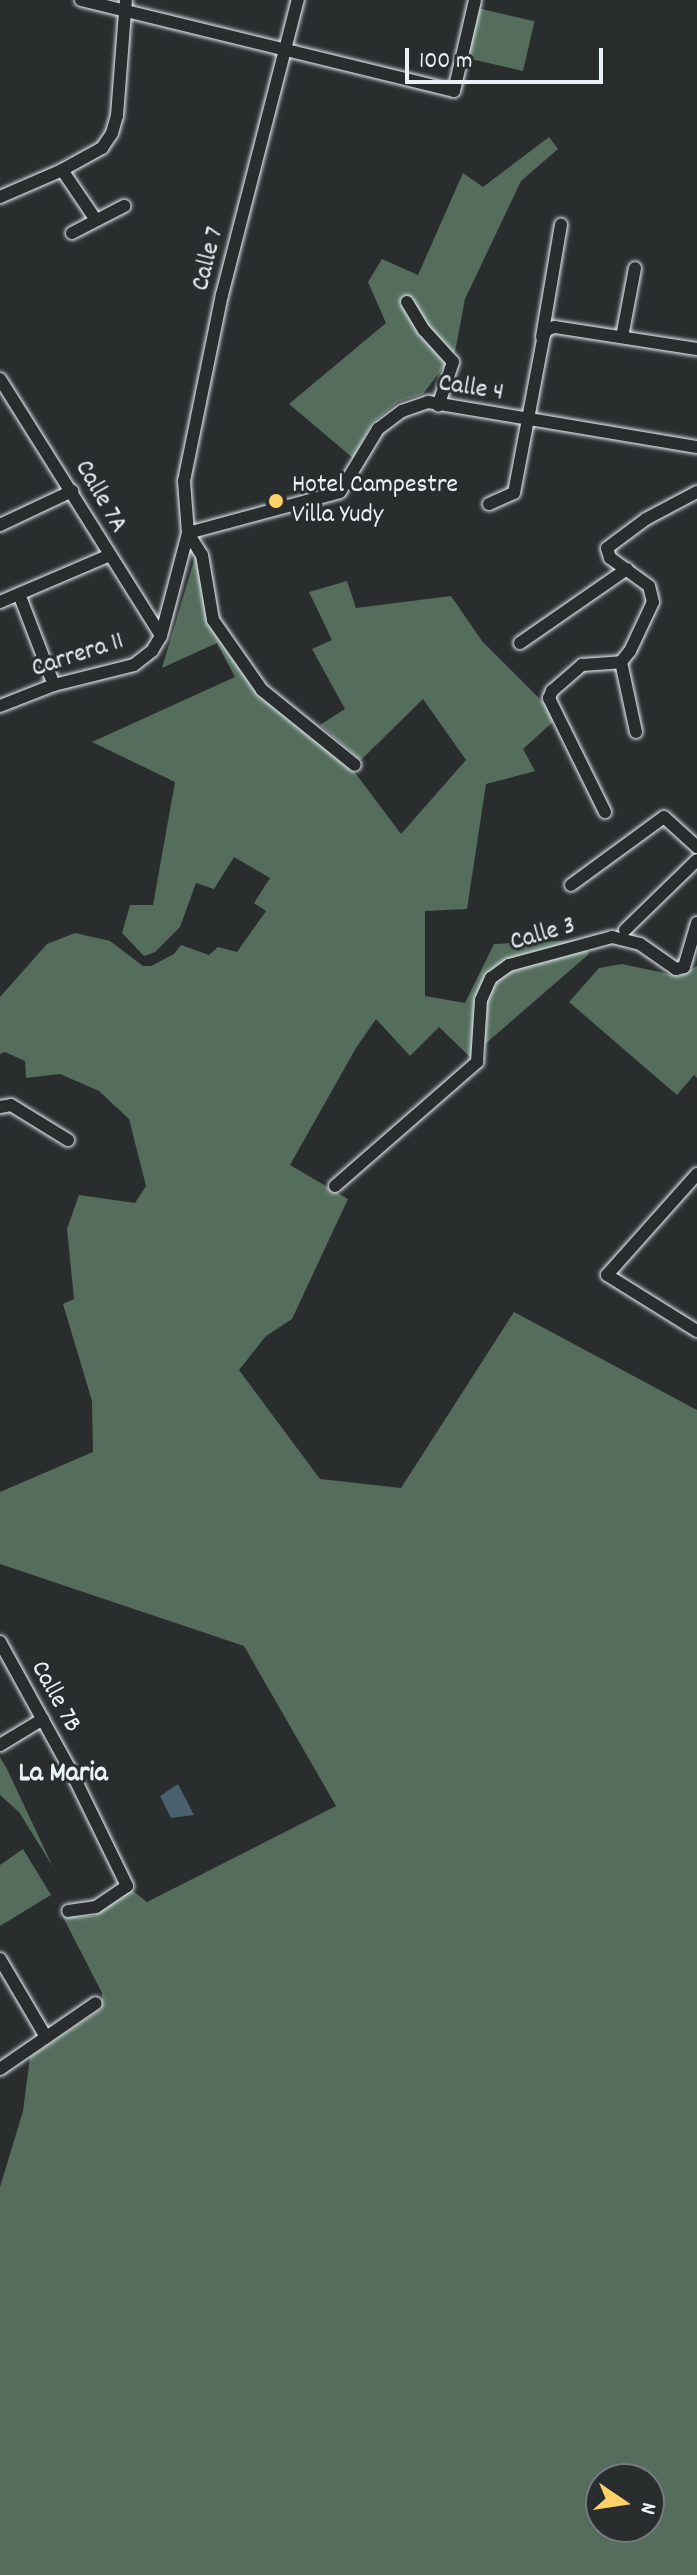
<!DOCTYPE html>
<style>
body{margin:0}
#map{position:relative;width:697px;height:2575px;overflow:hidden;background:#2a2d2e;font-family:Dekko,sans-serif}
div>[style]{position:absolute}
.green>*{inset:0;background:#546d5c;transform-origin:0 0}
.water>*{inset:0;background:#48616d}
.roads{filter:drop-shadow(0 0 2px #e8f1f8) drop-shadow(0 0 2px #e8f1f8)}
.minor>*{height:12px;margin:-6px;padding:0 6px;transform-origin:6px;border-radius:6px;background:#2a2d2e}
.dots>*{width:22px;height:22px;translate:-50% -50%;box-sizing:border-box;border:4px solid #2a2d2e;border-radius:50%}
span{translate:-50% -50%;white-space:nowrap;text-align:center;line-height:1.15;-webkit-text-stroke:6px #2a2d2e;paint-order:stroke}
.street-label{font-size:26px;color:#e8f1f8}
.poi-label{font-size:26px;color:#e8f1f8}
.left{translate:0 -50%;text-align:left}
.neighbourhood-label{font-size:28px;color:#e8f1f8;font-weight:700}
.north{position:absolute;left:585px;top:2463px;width:80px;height:80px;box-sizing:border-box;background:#2a2d2e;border:2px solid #767b7f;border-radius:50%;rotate:103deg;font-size:22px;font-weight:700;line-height:32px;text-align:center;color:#e8f1f8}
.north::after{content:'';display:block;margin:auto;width:28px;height:36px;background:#ffd166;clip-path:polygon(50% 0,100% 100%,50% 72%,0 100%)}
.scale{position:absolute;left:405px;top:48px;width:198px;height:36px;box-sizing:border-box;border:4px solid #e8f1f8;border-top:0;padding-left:10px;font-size:24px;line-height:28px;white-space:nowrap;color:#e8f1f8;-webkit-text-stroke:6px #2a2d2e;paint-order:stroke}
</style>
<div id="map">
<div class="green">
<i style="left:477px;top:8px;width:59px;height:51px;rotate:13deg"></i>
<i style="clip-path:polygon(549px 137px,558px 149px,521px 181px,465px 299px,455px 352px,423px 394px,398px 402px,372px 423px,353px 458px,289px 404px,386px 323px,368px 282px,382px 259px,418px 275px,463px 173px,483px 187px)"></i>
<i style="clip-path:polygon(evenodd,196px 554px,208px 623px,212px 623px,261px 693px,353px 770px,401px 834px,466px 760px,423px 699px,361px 760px,320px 725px,345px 709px,312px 649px,332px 640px,309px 592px,347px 581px,356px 608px,451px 596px,482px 641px,546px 705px,555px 720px,523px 749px,535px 771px,486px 784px,467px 909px,425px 911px,425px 996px,465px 1003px,494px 944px,581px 940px,589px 954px,470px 1057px,439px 1027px,410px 1056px,376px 1019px,356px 1048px,290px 1165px,348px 1199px,292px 1319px,266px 1336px,239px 1370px,320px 1479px,401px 1488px,514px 1312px,697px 1410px,697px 2575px,0 2575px,0 2187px,23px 2111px,30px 2057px,101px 2009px,102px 1993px,63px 1917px,94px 1916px,127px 1886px,147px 1902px,336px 1806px,244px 1646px,0 1564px,0 1492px,93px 1452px,92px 1401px,63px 1304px,74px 1299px,67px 1229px,79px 1195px,135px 1203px,146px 1186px,129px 1119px,99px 1091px,60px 1074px,26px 1078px,25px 1061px,5px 1052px,0 1054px,0 997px,47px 944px,75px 933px,110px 941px,143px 966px,151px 966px,174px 954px,181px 945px,209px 955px,218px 947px,237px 952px,266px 911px,254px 903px,270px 878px,234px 857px,214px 889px,196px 883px,180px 927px,155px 952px,144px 956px,122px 933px,130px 905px,153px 905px,175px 782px,92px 742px,235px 677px,217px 643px,162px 668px,196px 554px,601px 2479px,649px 2479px,649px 2527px,601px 2527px,601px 2479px)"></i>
<i style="clip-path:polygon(622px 964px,679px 976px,697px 966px,697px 1078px,694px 1075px,677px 1095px,569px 1002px,599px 968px)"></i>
<i style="clip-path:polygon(0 1757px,7px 1769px,53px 1867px,19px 1812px,0 1795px)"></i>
<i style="clip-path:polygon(23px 1849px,51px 1895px,0 1926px,0 1865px)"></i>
</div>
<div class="water">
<i style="clip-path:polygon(178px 1784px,194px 1815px,171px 1818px,160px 1796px)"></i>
</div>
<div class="roads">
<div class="minor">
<i style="left:81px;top:0;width:384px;rotate:13.7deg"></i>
<i style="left:454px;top:91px;width:93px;rotate:-77deg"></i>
<i style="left:62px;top:170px;width:60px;rotate:55.8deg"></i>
<i style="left:0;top:197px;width:68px;rotate:-23.5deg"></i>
<i style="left:62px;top:170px;width:46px;rotate:-28.8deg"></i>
<i style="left:102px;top:148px;width:18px;rotate:-56deg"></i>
<i style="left:112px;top:133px;width:18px;rotate:-74deg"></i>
<i style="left:117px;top:116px;width:116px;rotate:-85.6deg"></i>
<i style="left:72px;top:233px;width:59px;rotate:-27.4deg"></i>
<i style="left:407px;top:302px;width:33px;rotate:59deg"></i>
<i style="left:424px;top:330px;width:43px;rotate:47.8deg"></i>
<i style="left:453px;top:362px;width:46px;rotate:108.8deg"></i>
<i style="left:542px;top:337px;width:114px;rotate:-80.4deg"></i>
<i style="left:622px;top:337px;width:70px;rotate:-79.3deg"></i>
<i style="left:0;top:379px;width:303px;rotate:57.9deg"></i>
<i style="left:489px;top:504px;width:27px;rotate:-24deg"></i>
<i style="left:514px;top:493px;width:162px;rotate:-79.3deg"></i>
<i style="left:544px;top:334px;width:6px;rotate:-51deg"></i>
<i style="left:548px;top:329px;width:7px;rotate:-16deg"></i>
<i style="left:555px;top:327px;width:144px;rotate:8.8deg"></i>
<i style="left:0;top:525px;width:80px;rotate:-25.3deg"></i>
<i style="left:188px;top:533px;width:157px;rotate:-15.1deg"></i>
<i style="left:340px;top:492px;width:74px;rotate:-58.9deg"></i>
<i style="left:378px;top:429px;width:30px;rotate:-37deg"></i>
<i style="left:402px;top:411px;width:28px;rotate:-19deg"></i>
<i style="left:428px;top:402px;width:273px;rotate:9.5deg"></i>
<i style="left:188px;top:533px;width:26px;rotate:58deg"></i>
<i style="left:202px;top:555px;width:66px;rotate:80.4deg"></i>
<i style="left:213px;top:620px;width:85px;rotate:55deg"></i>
<i style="left:262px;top:690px;width:119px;rotate:38.9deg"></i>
<i style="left:19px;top:594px;width:97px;rotate:69deg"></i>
<i style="left:0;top:602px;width:117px;rotate:-23.1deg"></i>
<i style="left:520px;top:643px;width:130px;rotate:-34.7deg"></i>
<i style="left:0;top:706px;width:58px;rotate:-21.3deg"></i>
<i style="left:54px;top:685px;width:82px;rotate:-14deg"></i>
<i style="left:134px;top:665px;width:23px;rotate:-38deg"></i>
<i style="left:152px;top:651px;width:17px;rotate:-59deg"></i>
<i style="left:161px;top:636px;width:106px;rotate:-75.3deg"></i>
<i style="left:188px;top:533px;width:52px;rotate:-94.4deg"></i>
<i style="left:184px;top:481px;width:190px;rotate:-78.5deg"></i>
<i style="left:222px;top:295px;width:305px;rotate:-75.6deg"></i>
<i style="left:636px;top:732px;width:72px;rotate:-102.1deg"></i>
<i style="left:621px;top:662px;width:14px;rotate:-51deg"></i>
<i style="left:630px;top:651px;width:54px;rotate:-64.9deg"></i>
<i style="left:653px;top:602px;width:16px;rotate:-104deg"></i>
<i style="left:649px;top:586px;width:48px;rotate:-144.3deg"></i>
<i style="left:610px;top:558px;width:10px;rotate:-107deg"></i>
<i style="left:607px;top:548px;width:49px;rotate:-36.6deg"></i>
<i style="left:646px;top:519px;width:58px;rotate:-27.9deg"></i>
<i style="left:605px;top:812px;width:127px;rotate:-116.2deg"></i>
<i style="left:549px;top:698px;width:8px;rotate:-67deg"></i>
<i style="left:552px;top:691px;width:40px;rotate:-41deg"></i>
<i style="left:582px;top:665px;width:39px;rotate:-4deg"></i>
<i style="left:571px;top:885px;width:115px;rotate:-36.2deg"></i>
<i style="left:664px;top:817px;width:45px;rotate:42.3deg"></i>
<i style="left:625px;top:930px;width:100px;rotate:-44.2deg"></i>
<i style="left:0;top:1107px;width:11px;rotate:-10deg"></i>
<i style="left:11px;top:1105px;width:67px;rotate:31.6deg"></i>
<i style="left:697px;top:1174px;width:135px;rotate:131.7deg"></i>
<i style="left:607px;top:1275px;width:106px;rotate:31.9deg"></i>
<i style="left:335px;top:1186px;width:189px;rotate:-41.1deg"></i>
<i style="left:477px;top:1062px;width:62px;rotate:-86.3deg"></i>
<i style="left:481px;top:1000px;width:24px;rotate:-66deg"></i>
<i style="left:491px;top:978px;width:22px;rotate:-36deg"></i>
<i style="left:509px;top:965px;width:107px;rotate:-15.2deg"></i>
<i style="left:612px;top:937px;width:29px;rotate:14deg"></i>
<i style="left:640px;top:944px;width:44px;rotate:34.8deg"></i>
<i style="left:676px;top:969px;width:8px;rotate:-14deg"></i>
<i style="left:684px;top:967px;width:46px;rotate:-73.5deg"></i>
<i style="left:0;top:1642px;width:147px;rotate:61.2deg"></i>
<i style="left:71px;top:1771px;width:128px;rotate:64deg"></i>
<i style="left:127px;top:1886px;width:37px;rotate:146deg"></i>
<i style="left:96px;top:1907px;width:28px;rotate:172deg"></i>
<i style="left:0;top:1745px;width:50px;rotate:-31.2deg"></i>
<i style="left:0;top:1959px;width:91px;rotate:59.5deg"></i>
<i style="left:0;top:2069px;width:116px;rotate:-34.5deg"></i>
</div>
</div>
<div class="dots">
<i style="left:276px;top:501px;background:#ffd166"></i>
</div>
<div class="street-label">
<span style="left:209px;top:259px;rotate:-76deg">Calle 7</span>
<span style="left:471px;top:389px;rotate:9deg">Calle 4</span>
<span style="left:100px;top:497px;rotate:60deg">Calle 7A</span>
<span style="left:78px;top:656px;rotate:-18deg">Carrera 11</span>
<span style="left:543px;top:935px;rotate:-16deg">Calle 3</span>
<span style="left:55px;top:1697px;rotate:61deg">Calle 7B</span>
</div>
<div class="poi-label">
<span class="left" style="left:292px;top:501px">Hotel Campestre<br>Villa Yudy</span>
</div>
<div class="neighbourhood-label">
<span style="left:63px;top:1775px">La Maria</span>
</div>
<div class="north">N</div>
<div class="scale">100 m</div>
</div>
